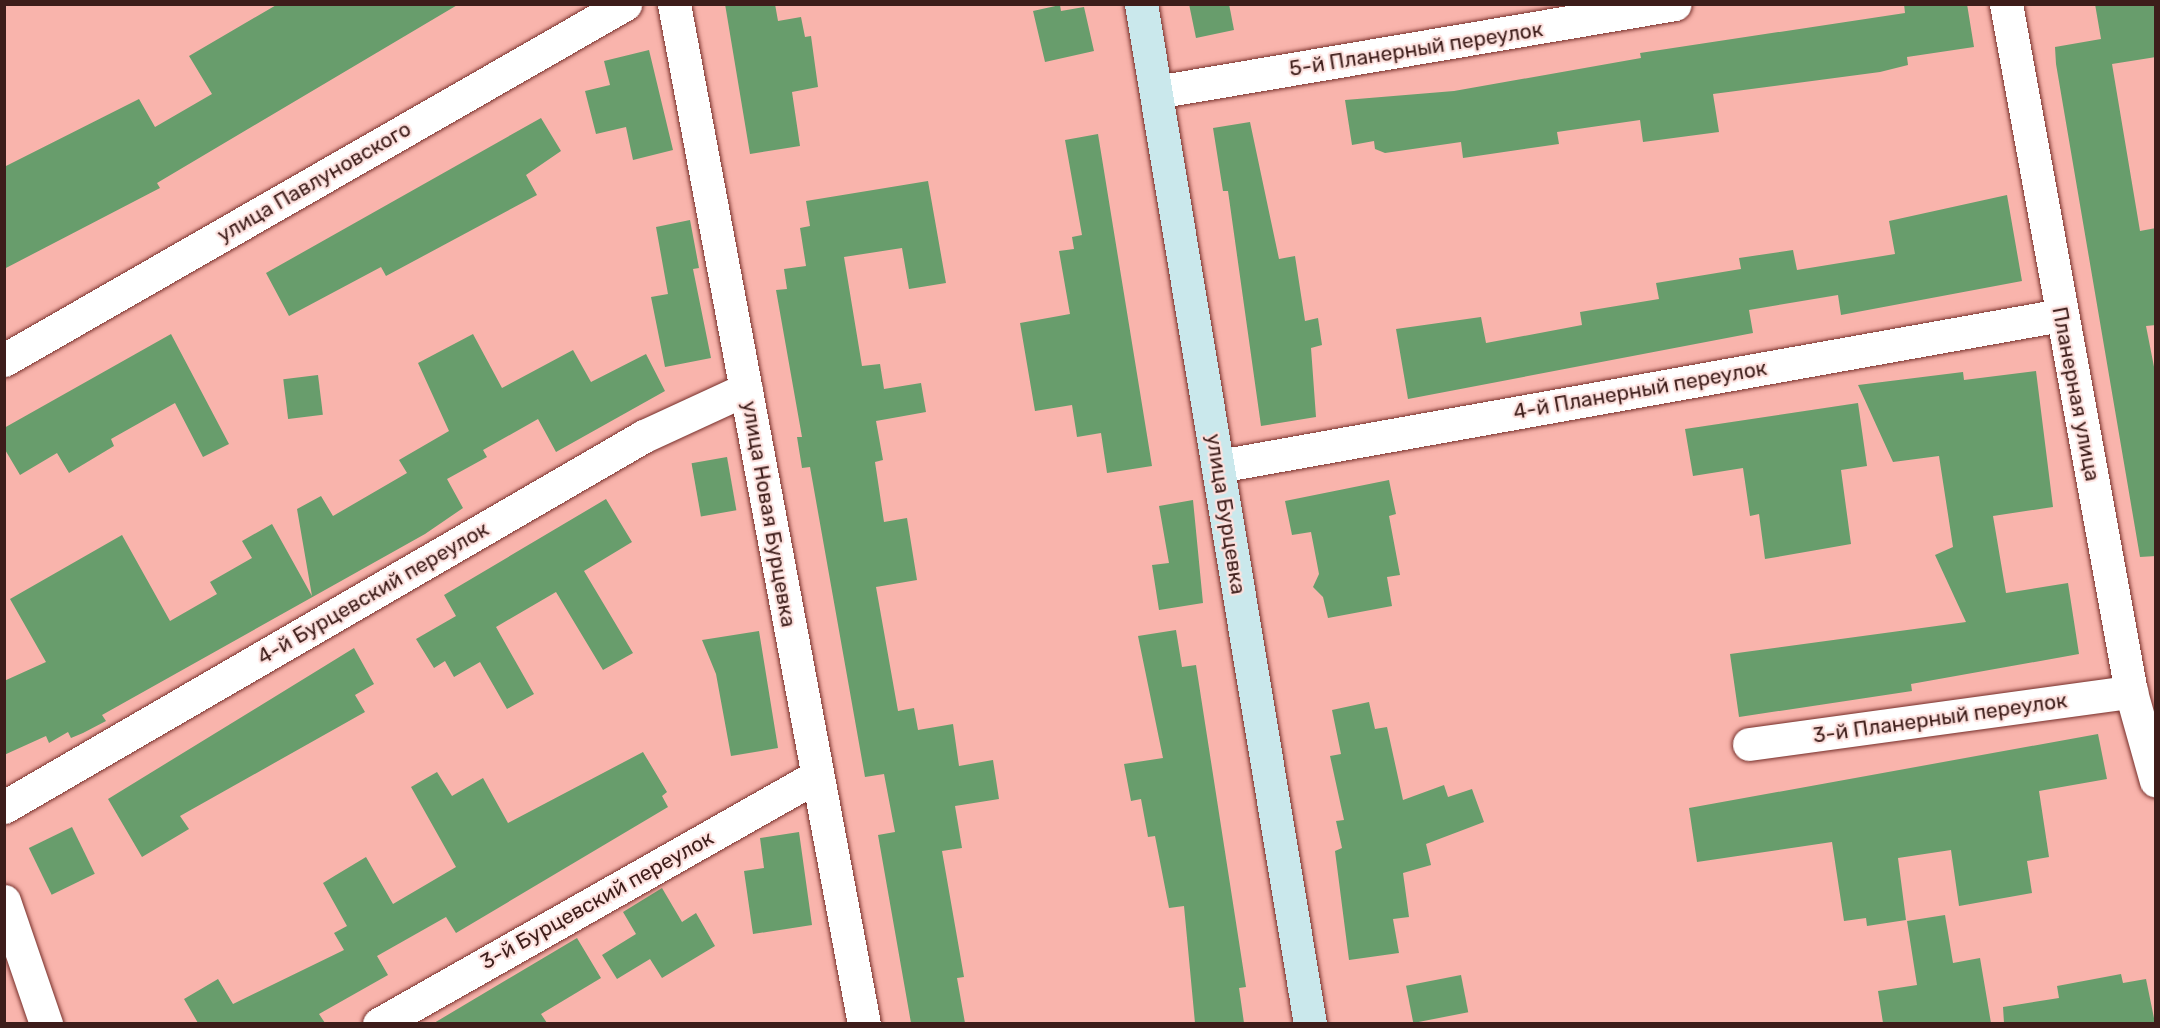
<!DOCTYPE html>
<meta charset="utf-8">
<style>
body{margin:0}
#map{position:relative;width:2160px;height:1028px;overflow:hidden;background:#f9b4ac;font-family:Rubik,sans-serif}
div>[style]{position:absolute}
.building>*{inset:0;background:#689d6c;transform-origin:0 0}
.roads{filter:drop-shadow(0 0 2px #762f2a) drop-shadow(0 0 2px #762f2a)}
.street>*{height:33px;margin:-16.5px;padding:0 16.5px;transform-origin:16.5px;border-radius:16.5px;background:#fff}
.secondary>*{height:33px;margin:-16.5px;padding:0 16.5px;transform-origin:16.5px;border-radius:16.5px;background:#cae8ec}
span{translate:-50% -50%;white-space:nowrap;text-align:center;line-height:1.15;-webkit-text-stroke:4.5px #fde1de;paint-order:stroke}
.street-label{font-size:21px;color:#3d1d1a}
.frame{position:absolute;inset:0;border:6px solid #3d1d1a;pointer-events:none}
</style>
<div id="map">
<div class="building">
<i style="clip-path:polygon(278px 4px,459px 4px,157px 183px,160px 188px,4px 269px,4px 167px,139px 99px,155px 127px,212px 94px,189px 56px)"></i>
<i style="clip-path:polygon(725px 4px,775px 4px,778px 21px,801px 17px,805px 37px,811px 36px,818px 87px,792px 92px,800px 146px,750px 154px)"></i>
<i style="clip-path:polygon(1189px 4px,1229px 4px,1234px 30px,1196px 38px)"></i>
<i style="clip-path:polygon(1904px 4px,1967px 4px,1974px 47px,1907px 57px,1908px 65px,1880px 72px,1713px 94px,1719px 132px,1643px 142px,1640px 120px,1557px 132px,1559px 144px,1463px 158px,1461px 142px,1385px 153px,1375px 149px,1374px 141px,1352px 145px,1345px 100px,1454px 91px,1641px 58px,1640px 53px,1905px 13px)"></i>
<i style="clip-path:polygon(2095px 4px,2156px 4px,2156px 57px,2112px 64px,2140px 231px,2156px 228px,2156px 325px,2146px 326px,2156px 377px,2156px 556px,2140px 557px,2056px 64px,2055px 47px,2101px 39px)"></i>
<i style="clip-path:polygon(1060px 5px,1061px 11px,1084px 7px,1094px 51px,1045px 62px,1033px 11px)"></i>
<i style="clip-path:polygon(649px 50px,673px 150px,633px 160px,626px 127px,596px 134px,585px 91px,610px 85px,604px 61px)"></i>
<i style="clip-path:polygon(541px 118px,561px 151px,526px 175px,537px 195px,386px 276px,381px 267px,289px 316px,266px 273px)"></i>
<i style="clip-path:polygon(1250px 122px,1279px 259px,1295px 256px,1305px 321px,1318px 318px,1322px 345px,1311px 348px,1316px 417px,1261px 426px,1228px 191px,1223px 191px,1213px 128px)"></i>
<i style="clip-path:polygon(1098px 134px,1152px 466px,1107px 473px,1101px 433px,1077px 437px,1072px 405px,1035px 411px,1020px 323px,1070px 314px,1059px 251px,1074px 249px,1072px 237px,1082px 235px,1065px 140px)"></i>
<i style="clip-path:polygon(928px 181px,946px 283px,909px 289px,902px 248px,844px 257px,862px 366px,880px 364px,884px 389px,921px 383px,926px 412px,876px 421px,883px 460px,875px 462px,884px 522px,907px 518px,917px 580px,876px 587px,898px 711px,914px 708px,918px 730px,953px 724px,959px 766px,993px 760px,999px 799px,955px 806px,962px 848px,942px 851px,964px 977px,957px 978px,965px 1023px,911px 1023px,878px 835px,895px 832px,884px 774px,865px 777px,810px 467px,802px 468px,797px 437px,802px 437px,776px 290px,787px 289px,784px 269px,806px 266px,800px 228px,810px 226px,806px 201px)"></i>
<i style="clip-path:polygon(2007px 195px,2022px 281px,1841px 315px,1838px 295px,1749px 310px,1753px 333px,1408px 399px,1396px 329px,1481px 317px,1486px 343px,1582px 325px,1580px 312px,1659px 299px,1656px 283px,1741px 269px,1739px 258px,1793px 250px,1797px 270px,1895px 254px,1889px 221px)"></i>
<i style="clip-path:polygon(690px 220px,699px 268px,693px 269px,711px 358px,665px 367px,651px 297px,668px 294px,656px 227px)"></i>
<i style="clip-path:polygon(171px 334px,229px 444px,203px 457px,175px 403px,111px 439px,114px 446px,69px 473px,57px 453px,20px 475px,4px 448px,4px 428px)"></i>
<i style="clip-path:polygon(473px 334px,502px 388px,573px 350px,591px 382px,646px 354px,665px 391px,556px 452px,538px 419px,483px 450px,487px 457px,447px 479px,463px 508px,425px 534px,102px 715px,106px 721px,83px 733px,71px 738px,68px 732px,49px 743px,46px 736px,4px 755px,4px 681px,46px 662px,10px 599px,122px 535px,170px 621px,217px 594px,210px 582px,252px 558px,242px 541px,272px 524px,312px 596px,297px 509px,321px 496px,333px 516px,407px 473px,399px 460px,449px 431px,418px 363px)"></i>
<i style="clip-path:polygon(2036px 371px,2053px 507px,1993px 516px,2006px 593px,2068px 583px,2079px 654px,1911px 684px,1912px 691px,1739px 717px,1730px 654px,1966px 622px,1935px 555px,1953px 547px,1939px 456px,1893px 462px,1858px 385px,1963px 372px,1964px 380px)"></i>
<i style="left:318px;top:375px;width:40px;height:35px;rotate:83deg"></i>
<i style="clip-path:polygon(1858px 403px,1867px 466px,1841px 470px,1851px 544px,1765px 559px,1759px 514px,1750px 516px,1743px 468px,1693px 476px,1685px 429px)"></i>
<i style="left:727px;top:457px;width:54px;height:36px;rotate:80deg"></i>
<i style="clip-path:polygon(1389px 480px,1396px 514px,1389px 516px,1400px 575px,1387px 577px,1392px 606px,1328px 618px,1323px 597px,1313px 587px,1319px 574px,1311px 532px,1292px 535px,1285px 501px)"></i>
<i style="clip-path:polygon(606px 499px,632px 542px,584px 571px,633px 653px,603px 670px,556px 592px,496px 627px,534px 694px,507px 709px,480px 662px,454px 677px,445px 661px,434px 668px,416px 639px,456px 616px,444px 595px)"></i>
<i style="clip-path:polygon(1193px 500px,1203px 603px,1159px 610px,1152px 565px,1169px 563px,1159px 506px)"></i>
<i style="clip-path:polygon(1176px 630px,1182px 667px,1196px 665px,1246px 987px,1239px 988px,1244px 1023px,1195px 1023px,1184px 906px,1169px 908px,1155px 836px,1148px 837px,1141px 799px,1131px 801px,1124px 764px,1163px 758px,1138px 636px)"></i>
<i style="clip-path:polygon(759px 631px,778px 748px,731px 756px,716px 674px,702px 640px)"></i>
<i style="clip-path:polygon(354px 648px,374px 684px,355px 695px,365px 712px,180px 816px,189px 829px,142px 857px,108px 799px)"></i>
<i style="clip-path:polygon(1369px 702px,1375px 729px,1387px 727px,1403px 800px,1444px 785px,1448px 797px,1472px 789px,1484px 822px,1426px 844px,1431px 865px,1403px 873px,1409px 917px,1393px 919px,1399px 953px,1349px 960px,1335px 851px,1342px 848px,1336px 821px,1344px 820px,1330px 756px,1341px 754px,1332px 710px)"></i>
<i style="clip-path:polygon(2098px 734px,2107px 779px,2039px 791px,2049px 857px,2027px 861px,2032px 893px,1959px 906px,1951px 850px,1898px 858px,1906px 920px,1867px 926px,1866px 918px,1844px 921px,1832px 842px,1697px 862px,1689px 808px)"></i>
<i style="clip-path:polygon(643px 752px,667px 792px,662px 796px,668px 807px,456px 933px,446px 917px,377px 956px,388px 975px,319px 1014px,325px 1023px,198px 1023px,184px 999px,218px 979px,233px 1004px,344px 950px,334px 933px,347px 926px,323px 883px,336px 875px,366px 857px,393px 904px,456px 867px,411px 787px,437px 772px,452px 796px,483px 778px,508px 823px)"></i>
<i style="left:72px;top:827px;width:52px;height:48px;rotate:64deg"></i>
<i style="clip-path:polygon(799px 832px,812px 925px,753px 934px,744px 871px,764px 868px,760px 838px)"></i>
<i style="clip-path:polygon(662px 888px,682px 922px,696px 913px,715px 946px,662px 978px,650px 959px,617px 979px,602px 955px,636px 934px,623px 912px)"></i>
<i style="clip-path:polygon(1945px 915px,1953px 963px,1980px 958px,1991px 1023px,1883px 1023px,1878px 991px,1917px 985px,1907px 921px)"></i>
<i style="clip-path:polygon(577px 938px,601px 978px,541px 1014px,547px 1023px,434px 1023px)"></i>
<i style="clip-path:polygon(2121px 974px,2123px 983px,2146px 979px,2155px 1023px,2004px 1023px,2003px 1007px,2059px 998px,2057px 986px)"></i>
<i style="left:1461px;top:975px;width:38px;height:56px;rotate:79deg"></i>
</div>
<div class="roads">
<div class="street">
<i style="left:674px;top:4px;width:1038px;rotate:79.45deg"></i>
<i style="left:2006px;top:4px;width:699px;rotate:79.7deg"></i>
<i style="left:2131px;top:692px;width:92px;rotate:74.3deg"></i>
<i style="left:1156px;top:92px;width:526px;rotate:-9.62deg"></i>
<i style="left:4px;top:360px;width:716px;rotate:-29.82deg"></i>
<i style="left:1219px;top:466px;width:855px;rotate:-10.17deg"></i>
<i style="left:1749px;top:744px;width:386px;rotate:-7.8deg"></i>
<i style="left:4px;top:807px;width:740px;rotate:-30.1deg"></i>
<i style="left:644px;top:436px;width:112px;rotate:-24.7deg"></i>
<i style="left:4px;top:901px;width:130px;rotate:71.1deg"></i>
<i style="left:379px;top:1024px;width:501px;rotate:-29.53deg"></i>
</div>
<div class="secondary">
<i style="left:1141px;top:4px;width:1034px;rotate:80.59deg"></i>
</div>
</div>
<div class="street-label">
<span style="left:1416px;top:49px;rotate:-9deg">5-й Планерный переулок</span>
<span style="left:314px;top:182px;rotate:-30deg">улица Павлуновского</span>
<span style="left:1640px;top:390px;rotate:-10deg">4-й Планерный переулок</span>
<span style="left:2076px;top:394px;rotate:79deg">Планерная улица</span>
<span style="left:769px;top:514px;rotate:80deg">улица Новая Бурцевка</span>
<span style="left:1226px;top:514px;rotate:81deg">улица Бурцевка</span>
<span style="left:373px;top:593px;rotate:-30deg">4-й Бурцевский переулок</span>
<span style="left:1940px;top:718px;rotate:-8deg">3-й Планерный переулок</span>
<span style="left:597px;top:900px;rotate:-29deg">3-й Бурцевский переулок</span>
</div>
<div class="frame"></div>
</div>
